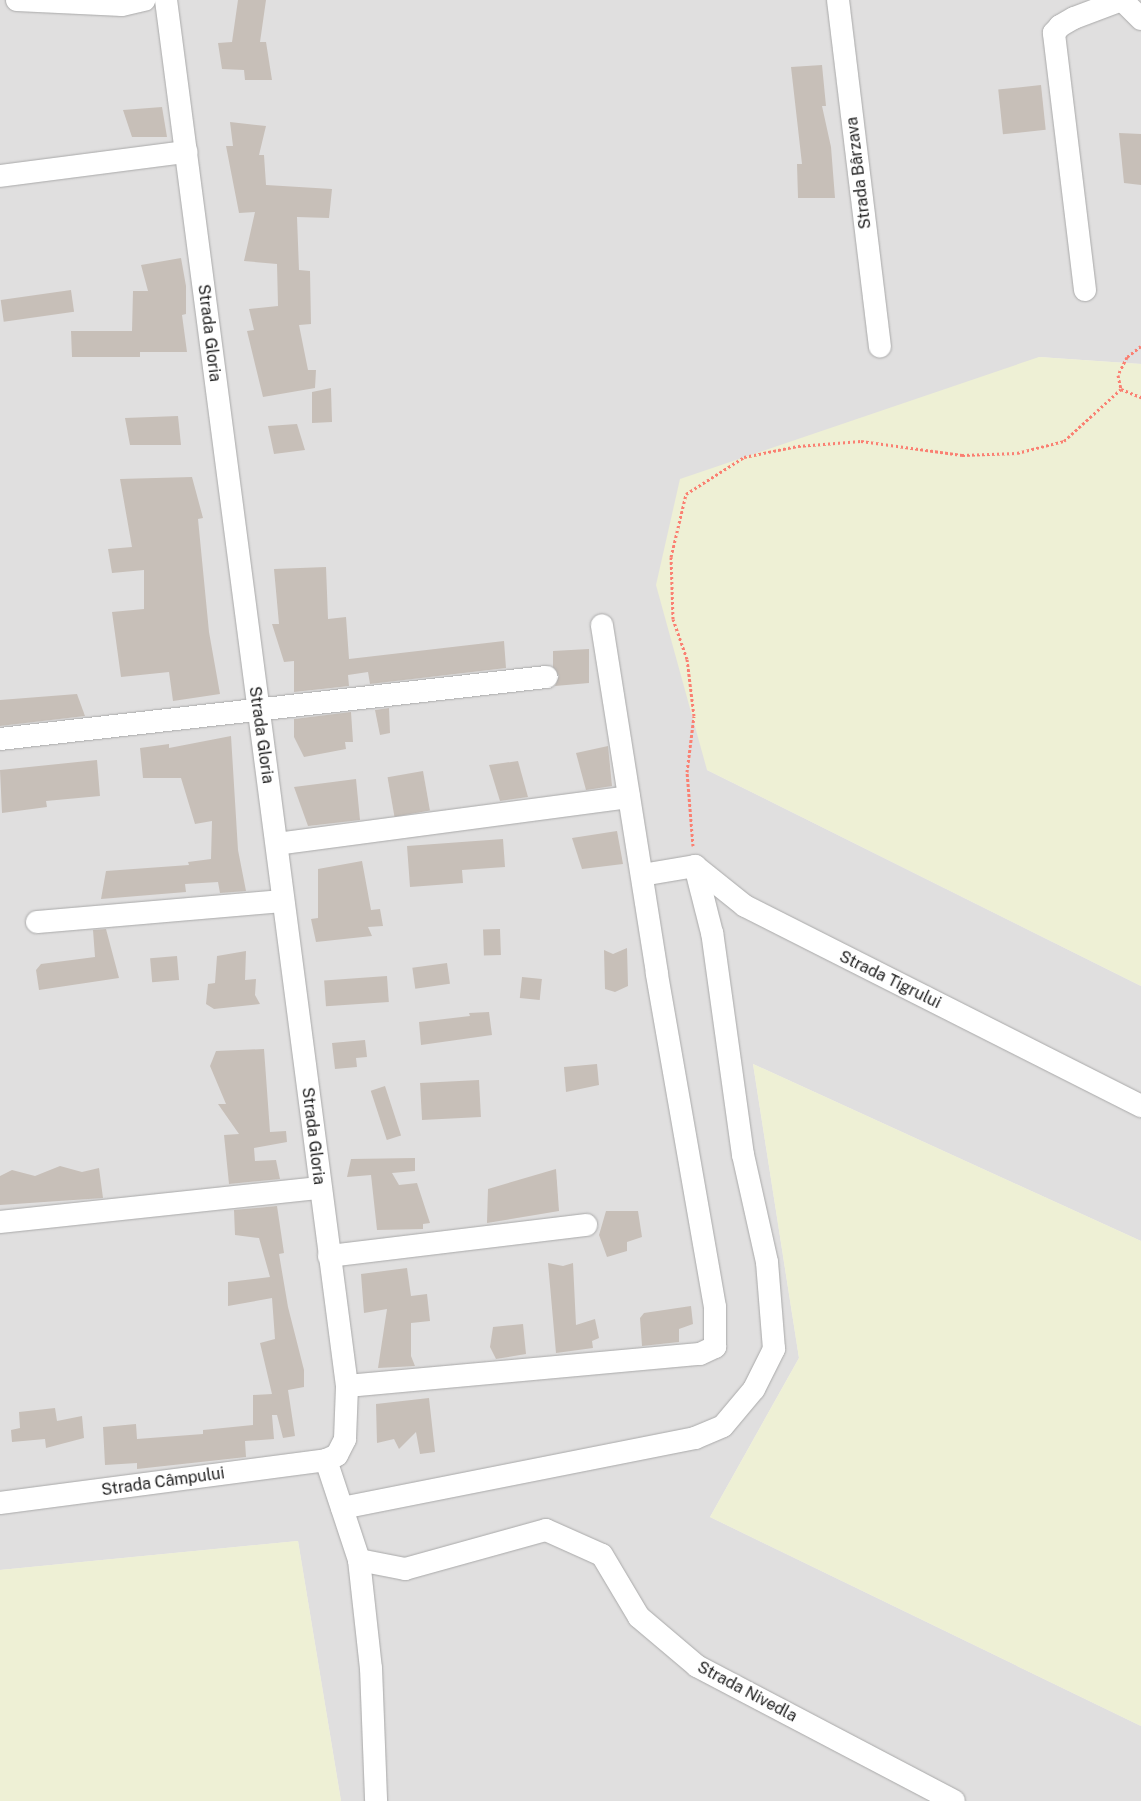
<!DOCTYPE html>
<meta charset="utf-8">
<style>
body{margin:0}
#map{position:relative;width:1141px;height:1801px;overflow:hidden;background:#f2efe9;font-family:"Public Sans",sans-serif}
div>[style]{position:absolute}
.residential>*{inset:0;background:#e0dfdf}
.farmland>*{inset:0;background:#eef0d5}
.building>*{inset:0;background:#c7bfb8;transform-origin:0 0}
.path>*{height:3px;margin-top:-1.5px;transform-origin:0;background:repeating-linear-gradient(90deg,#fa8072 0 2.5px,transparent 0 5px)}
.roads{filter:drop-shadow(0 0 1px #a9a9a9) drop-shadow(0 0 1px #a9a9a9)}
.minor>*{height:22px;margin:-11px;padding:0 11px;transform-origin:11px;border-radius:11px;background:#fff}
span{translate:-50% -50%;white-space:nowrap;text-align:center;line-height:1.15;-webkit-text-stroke:4.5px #fff;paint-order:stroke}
.street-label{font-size:16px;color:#222}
</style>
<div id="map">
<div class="residential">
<i style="clip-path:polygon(0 0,1141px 0,1141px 364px,1039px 357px,707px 770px,1141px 986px,1141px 1241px,753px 1064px,799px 1358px,710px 1517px,1141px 1726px,1141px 1801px,341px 1801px,298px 1541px,0 1570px)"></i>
</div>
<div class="farmland">
<i style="clip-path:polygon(1039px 357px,1141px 364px,1141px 986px,707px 770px,656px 585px,680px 479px)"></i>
<i style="clip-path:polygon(753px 1064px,1141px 1241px,1141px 1726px,710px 1517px,799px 1358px)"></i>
<i style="clip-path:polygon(298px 1541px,341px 1801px,0 1801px,0 1570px)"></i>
</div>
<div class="building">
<i style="clip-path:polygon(238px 0,266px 0,260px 42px,266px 42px,272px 80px,245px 80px,244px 70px,222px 69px,218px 43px,232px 42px)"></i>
<i style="clip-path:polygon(822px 65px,826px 106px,822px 106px,831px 147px,835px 198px,798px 198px,797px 164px,802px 164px,791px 67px)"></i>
<i style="left:1041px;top:85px;width:45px;height:43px;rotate:84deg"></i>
<i style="clip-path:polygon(162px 107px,167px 137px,132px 137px,123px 110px)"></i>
<i style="clip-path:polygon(230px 122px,266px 126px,259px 155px,264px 155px,266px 185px,332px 189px,329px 218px,297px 217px,299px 270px,310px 271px,311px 324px,299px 325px,308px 370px,316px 370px,315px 388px,263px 397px,247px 331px,254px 330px,249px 309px,278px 306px,277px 264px,244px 261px,255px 212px,239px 213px,226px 146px,233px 146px)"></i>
<i style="clip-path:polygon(1119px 133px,1141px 134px,1141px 185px,1124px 183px)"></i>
<i style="clip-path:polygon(181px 258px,186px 286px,186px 314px,182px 315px,187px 352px,140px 352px,140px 357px,72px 357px,71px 331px,132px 331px,133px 291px,148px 291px,141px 265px)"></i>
<i style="left:71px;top:290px;width:22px;height:71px;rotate:82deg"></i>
<i style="clip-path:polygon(331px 388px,332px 422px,312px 423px,312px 392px)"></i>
<i style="clip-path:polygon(178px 416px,181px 445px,130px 445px,125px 418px)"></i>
<i style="clip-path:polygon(297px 424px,305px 450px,274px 454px,268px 426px)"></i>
<i style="clip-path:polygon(192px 477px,203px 518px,198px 519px,209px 632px,220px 694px,173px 701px,169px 672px,121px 677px,112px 612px,144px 609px,144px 570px,112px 573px,108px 549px,132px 547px,120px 479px)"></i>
<i style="clip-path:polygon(326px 567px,328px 619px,346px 617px,349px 659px,504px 641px,506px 668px,370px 684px,368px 672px,348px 675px,349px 686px,294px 692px,294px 661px,284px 662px,272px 624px,279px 624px,274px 569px)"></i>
<i style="clip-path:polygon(589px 649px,589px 683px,555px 686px,559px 676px,553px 667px,553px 651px)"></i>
<i style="clip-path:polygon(77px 694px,85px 716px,0 726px,0 700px)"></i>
<i style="clip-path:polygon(389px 708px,390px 733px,380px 735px,375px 710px)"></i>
<i style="clip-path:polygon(351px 712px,353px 742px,345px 742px,346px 749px,304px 757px,294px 737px,294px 719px)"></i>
<i style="clip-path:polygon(231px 736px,238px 850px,246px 891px,220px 893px,218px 882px,185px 884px,186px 892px,101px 899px,106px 871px,189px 865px,188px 862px,211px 859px,212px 821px,195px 824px,181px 778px,143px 778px,140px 748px,169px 744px,169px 748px)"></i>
<i style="clip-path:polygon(608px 746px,612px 786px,586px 790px,576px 753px)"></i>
<i style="clip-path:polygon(97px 760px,100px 796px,46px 801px,47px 807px,2px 813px,0 770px)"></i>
<i style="clip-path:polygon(518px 761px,528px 797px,500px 801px,489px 765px)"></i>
<i style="left:423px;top:771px;width:40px;height:36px;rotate:80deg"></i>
<i style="clip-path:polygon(356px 779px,360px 820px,308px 826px,294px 787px)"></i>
<i style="clip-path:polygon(617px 831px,623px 864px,582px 869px,572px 838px)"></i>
<i style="clip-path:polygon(503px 839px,505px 867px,462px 870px,463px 883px,410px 887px,407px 846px)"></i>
<i style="clip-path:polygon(362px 861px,371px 910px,380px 909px,383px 926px,368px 927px,372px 936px,316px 942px,311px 919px,318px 918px,318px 869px)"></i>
<i style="clip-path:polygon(106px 929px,119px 978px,39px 990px,36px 970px,41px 964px,95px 957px,93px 930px)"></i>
<i style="left:500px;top:929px;width:26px;height:17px;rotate:88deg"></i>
<i style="clip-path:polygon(627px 948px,628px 986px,615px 992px,605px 989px,604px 950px,613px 954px)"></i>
<i style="clip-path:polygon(246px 951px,245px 980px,256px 979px,255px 995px,260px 1004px,214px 1009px,206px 1004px,208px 984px,215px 983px,217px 956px)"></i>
<i style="left:177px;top:956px;width:24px;height:27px;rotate:85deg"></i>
<i style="left:447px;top:963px;width:21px;height:35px;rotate:82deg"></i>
<i style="left:387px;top:976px;width:26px;height:63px;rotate:86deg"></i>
<i style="left:522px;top:977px;width:20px;height:21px;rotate:6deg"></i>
<i style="clip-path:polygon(489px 1012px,492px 1035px,421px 1045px,419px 1022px,470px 1016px,469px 1013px)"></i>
<i style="clip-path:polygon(365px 1040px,367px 1057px,356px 1058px,357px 1067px,335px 1069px,332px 1043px)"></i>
<i style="clip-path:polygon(264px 1049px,270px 1132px,286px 1131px,287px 1142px,254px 1148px,255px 1161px,276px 1160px,280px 1179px,229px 1184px,224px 1135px,239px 1134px,218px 1104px,226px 1104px,210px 1066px,216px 1051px)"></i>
<i style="clip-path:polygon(597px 1064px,599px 1085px,566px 1092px,564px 1067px)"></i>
<i style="left:479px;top:1080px;width:37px;height:59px;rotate:87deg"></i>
<i style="left:385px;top:1086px;width:52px;height:15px;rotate:72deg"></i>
<i style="clip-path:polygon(415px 1158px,415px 1171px,392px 1173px,399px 1185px,417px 1183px,430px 1223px,423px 1224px,423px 1229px,377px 1230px,371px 1175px,347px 1177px,351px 1159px)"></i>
<i style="clip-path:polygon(60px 1166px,82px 1172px,99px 1168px,103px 1198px,0 1205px,0 1176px,12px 1170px,35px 1176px)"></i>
<i style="clip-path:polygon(556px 1169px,559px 1211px,487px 1223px,488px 1189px)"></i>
<i style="clip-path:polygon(277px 1206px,284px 1253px,279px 1254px,288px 1307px,304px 1370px,304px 1387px,288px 1390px,295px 1436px,283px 1438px,277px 1415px,272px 1415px,274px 1439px,245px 1441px,246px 1457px,137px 1469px,137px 1463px,105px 1465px,103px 1427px,136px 1424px,137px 1439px,203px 1434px,203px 1430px,253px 1425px,253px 1395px,272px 1394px,260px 1343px,275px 1339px,272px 1298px,228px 1306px,228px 1282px,270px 1277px,259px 1238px,235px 1235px,234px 1210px)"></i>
<i style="clip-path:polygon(606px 1211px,638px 1211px,642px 1237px,627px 1242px,627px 1251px,607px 1257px,599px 1235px)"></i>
<i style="clip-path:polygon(548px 1263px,563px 1266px,573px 1263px,576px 1325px,595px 1319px,599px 1338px,592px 1341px,593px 1348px,556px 1353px)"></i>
<i style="clip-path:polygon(407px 1268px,411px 1296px,427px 1294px,430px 1321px,411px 1323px,411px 1356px,415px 1366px,378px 1368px,387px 1309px,364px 1313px,361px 1274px)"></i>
<i style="clip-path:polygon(691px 1306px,693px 1324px,679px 1329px,679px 1342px,642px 1346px,640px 1318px,644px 1313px)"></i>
<i style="clip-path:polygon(523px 1324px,526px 1354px,496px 1359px,490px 1347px,493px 1327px)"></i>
<i style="clip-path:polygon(429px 1398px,435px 1452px,420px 1454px,416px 1432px,399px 1449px,394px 1439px,377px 1443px,376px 1404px)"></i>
<i style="clip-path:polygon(55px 1408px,57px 1421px,82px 1416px,84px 1438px,46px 1448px,45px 1439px,12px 1442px,11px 1430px,20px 1428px,19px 1412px)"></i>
</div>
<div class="path">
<i style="left:1141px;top:346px;width:18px;rotate:142deg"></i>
<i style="left:1127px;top:357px;width:20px;rotate:117deg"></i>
<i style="left:1118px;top:375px;width:14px;rotate:78deg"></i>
<i style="left:1121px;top:389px;width:22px;rotate:22deg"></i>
<i style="left:693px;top:846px;width:74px;rotate:-94.6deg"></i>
<i style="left:687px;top:772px;width:56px;rotate:-82.9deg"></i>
<i style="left:694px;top:716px;width:57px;rotate:-97deg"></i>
<i style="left:687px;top:659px;width:42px;rotate:-109.3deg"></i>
<i style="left:673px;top:619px;width:62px;rotate:-91.8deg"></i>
<i style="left:671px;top:557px;width:65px;rotate:-76.6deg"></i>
<i style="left:686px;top:494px;width:69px;rotate:-32.5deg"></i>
<i style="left:744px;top:457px;width:55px;rotate:-11.5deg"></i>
<i style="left:798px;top:446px;width:63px;rotate:-4.5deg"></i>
<i style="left:861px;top:441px;width:102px;rotate:7.9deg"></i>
<i style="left:962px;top:455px;width:55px;rotate:-2.1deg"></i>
<i style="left:1017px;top:453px;width:49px;rotate:-14.3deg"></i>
<i style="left:1064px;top:441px;width:77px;rotate:-42.4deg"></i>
</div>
<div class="roads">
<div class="minor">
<i style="left:17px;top:0;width:105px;rotate:2.7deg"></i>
<i style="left:122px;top:5px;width:23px;rotate:-13deg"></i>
<i style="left:838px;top:0;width:349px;rotate:83.1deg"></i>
<i style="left:0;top:176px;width:188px;rotate:-7.4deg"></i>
<i style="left:1085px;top:290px;width:259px;rotate:-96.9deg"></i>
<i style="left:1054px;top:33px;width:9px;rotate:-49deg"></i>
<i style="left:1060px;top:26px;width:16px;rotate:-30deg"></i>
<i style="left:1074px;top:18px;width:51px;rotate:-20.6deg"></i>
<i style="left:1122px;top:0;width:27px;rotate:45deg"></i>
<i style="left:0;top:739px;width:550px;rotate:-6.48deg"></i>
<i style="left:277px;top:844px;width:355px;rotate:-7.6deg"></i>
<i style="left:642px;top:875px;width:54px;rotate:-9.6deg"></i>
<i style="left:695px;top:866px;width:64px;rotate:38.7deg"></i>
<i style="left:745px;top:906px;width:444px;rotate:26.8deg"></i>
<i style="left:37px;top:922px;width:247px;rotate:-4.9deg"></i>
<i style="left:0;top:1222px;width:322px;rotate:-6.1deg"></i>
<i style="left:329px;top:1256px;width:259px;rotate:-6.9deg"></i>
<i style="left:347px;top:1386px;width:354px;rotate:-5.2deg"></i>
<i style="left:700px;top:1354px;width:17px;rotate:-25deg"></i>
<i style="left:715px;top:1347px;width:40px;rotate:-90deg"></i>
<i style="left:715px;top:1307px;width:339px;rotate:-99.9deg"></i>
<i style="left:657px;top:973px;width:352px;rotate:-99deg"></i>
<i style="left:326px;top:1460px;width:105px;rotate:71.7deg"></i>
<i style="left:359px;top:1560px;width:47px;rotate:11.1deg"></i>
<i style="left:405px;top:1569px;width:146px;rotate:-15.5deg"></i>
<i style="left:546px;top:1530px;width:61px;rotate:24.1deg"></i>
<i style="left:602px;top:1555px;width:72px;rotate:59.2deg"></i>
<i style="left:639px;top:1617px;width:76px;rotate:40.2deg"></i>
<i style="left:697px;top:1666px;width:290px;rotate:27.7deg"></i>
<i style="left:0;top:1503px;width:329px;rotate:-7.5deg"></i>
<i style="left:326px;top:1460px;width:12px;rotate:-24deg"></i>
<i style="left:337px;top:1455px;width:18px;rotate:-63deg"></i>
<i style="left:345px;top:1439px;width:53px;rotate:-87.8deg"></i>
<i style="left:347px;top:1386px;width:1398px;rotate:-97.44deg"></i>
<i style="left:342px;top:1508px;width:360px;rotate:-11.2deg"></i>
<i style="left:695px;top:1438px;width:30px;rotate:-23deg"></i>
<i style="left:723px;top:1426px;width:48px;rotate:-50deg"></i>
<i style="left:754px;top:1389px;width:45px;rotate:-63.4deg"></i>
<i style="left:774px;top:1349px;width:87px;rotate:-94.6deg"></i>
<i style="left:767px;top:1262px;width:110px;rotate:-102.6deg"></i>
<i style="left:743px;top:1155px;width:224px;rotate:-97.9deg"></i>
<i style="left:712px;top:933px;width:69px;rotate:-104.2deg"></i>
<i style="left:359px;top:1560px;width:109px;rotate:83.7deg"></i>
<i style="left:371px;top:1668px;width:133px;rotate:87.8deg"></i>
</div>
</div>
<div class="street-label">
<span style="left:859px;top:173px;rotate:-97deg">Strada Bârzava</span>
<span style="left:209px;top:333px;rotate:83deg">Strada Gloria</span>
<span style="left:261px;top:735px;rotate:82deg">Strada Gloria</span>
<span style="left:890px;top:980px;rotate:26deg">Strada Tigrului</span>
<span style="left:313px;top:1136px;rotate:83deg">Strada Gloria</span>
<span style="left:163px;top:1482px;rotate:-8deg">Strada Câmpului</span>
<span style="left:747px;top:1692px;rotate:28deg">Strada Nivedla</span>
</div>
</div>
